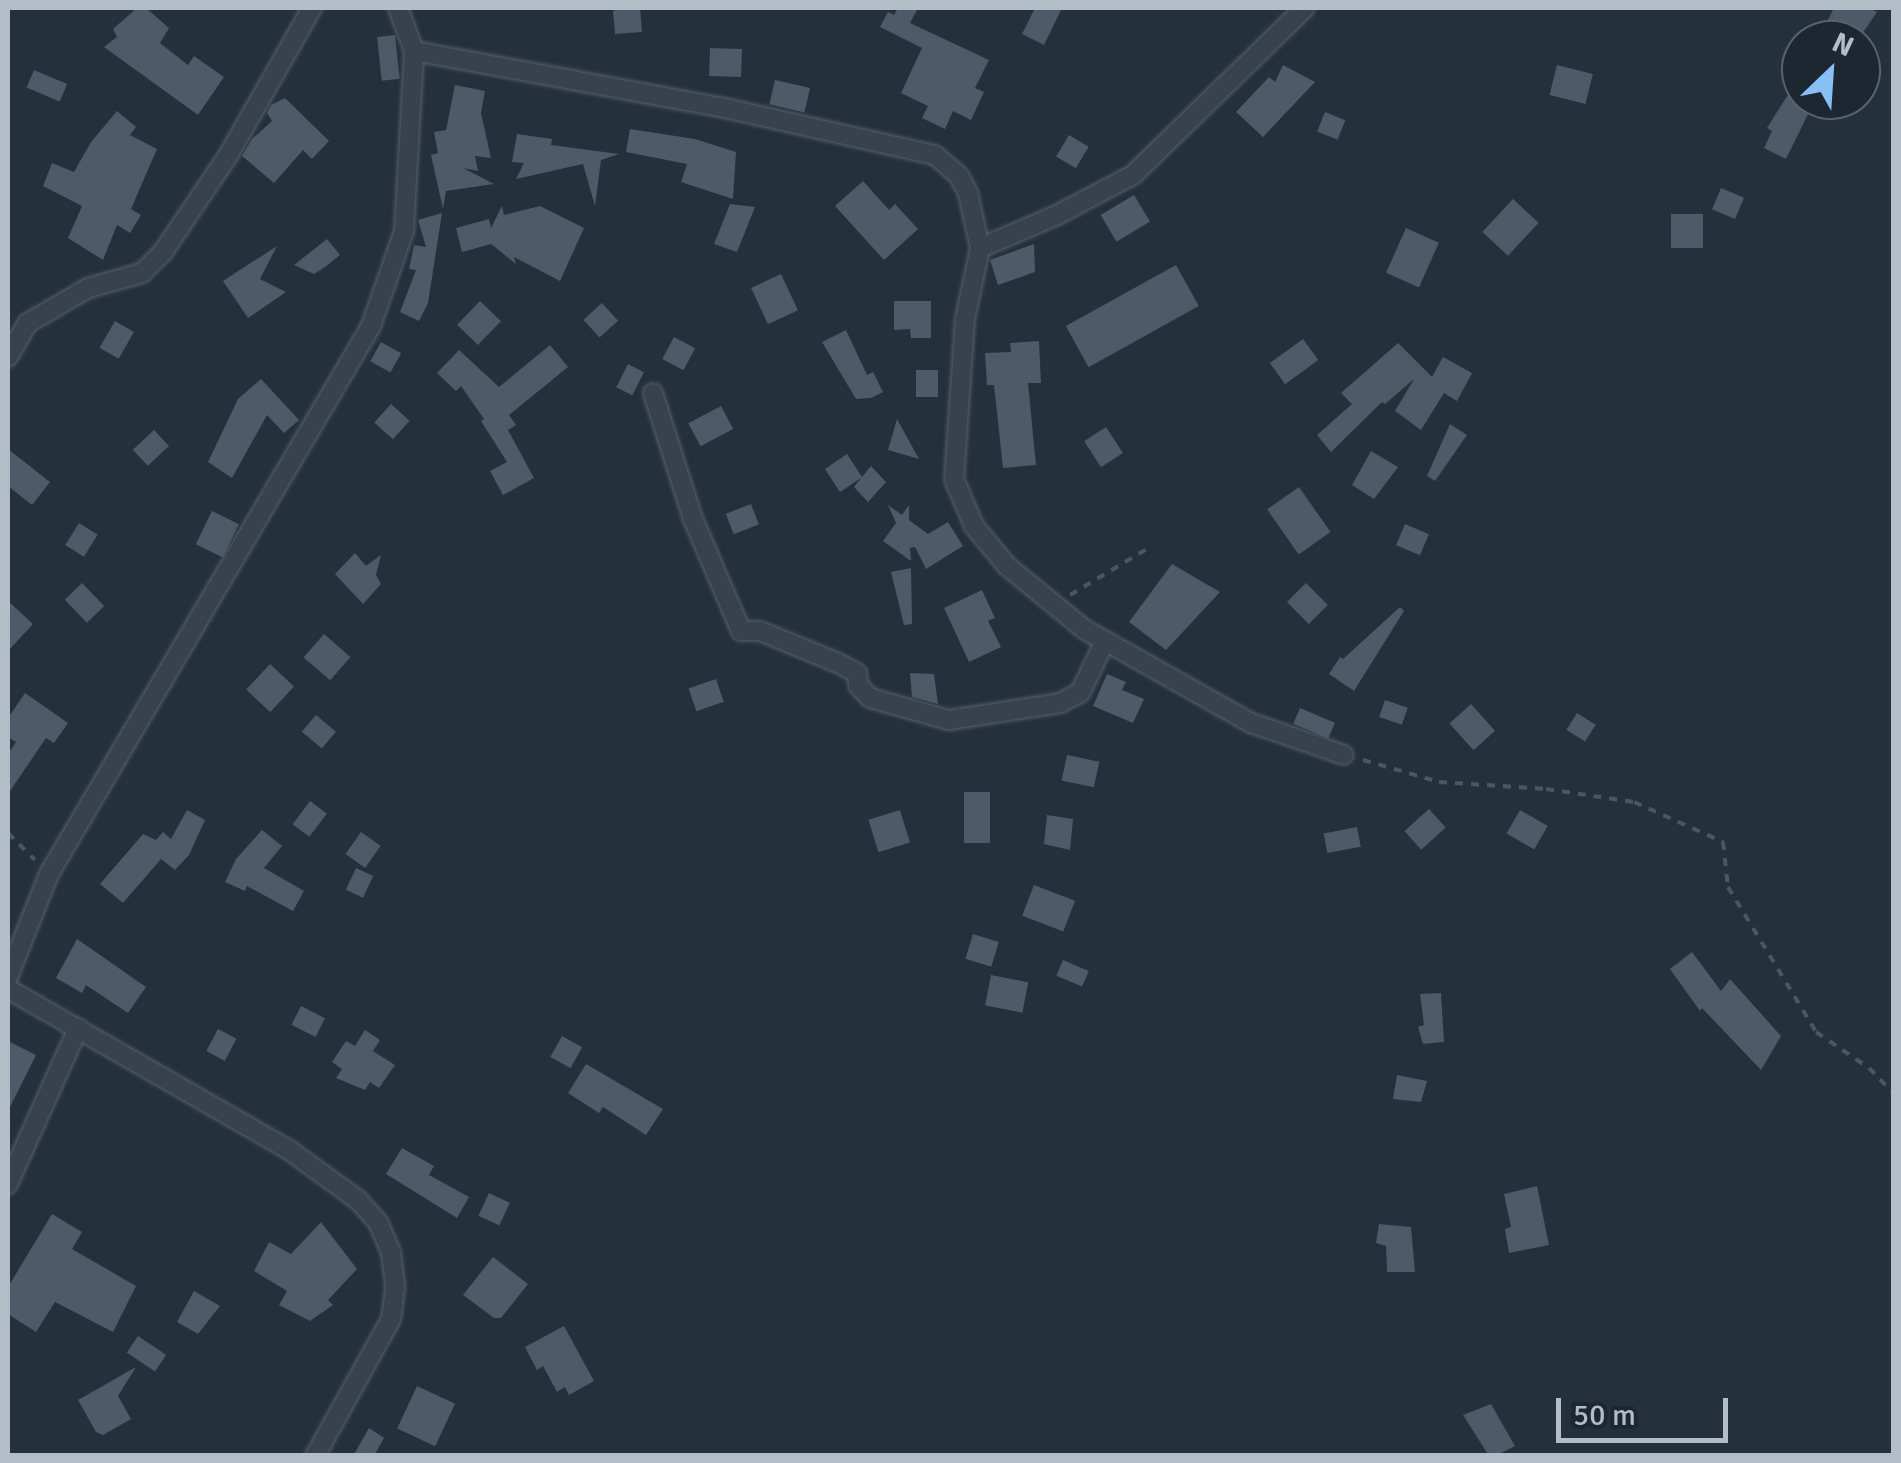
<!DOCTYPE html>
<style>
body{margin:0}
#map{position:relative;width:1901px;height:1463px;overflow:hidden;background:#24303b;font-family:Signika,sans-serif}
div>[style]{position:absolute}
.building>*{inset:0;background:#4c5b67;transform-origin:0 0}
.path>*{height:4px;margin-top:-2px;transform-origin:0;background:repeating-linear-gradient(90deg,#455b5b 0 8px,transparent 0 16px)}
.roads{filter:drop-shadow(0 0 2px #55606a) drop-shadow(0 0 2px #55606a)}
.minor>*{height:18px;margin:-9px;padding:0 9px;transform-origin:9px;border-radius:9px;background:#37424c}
span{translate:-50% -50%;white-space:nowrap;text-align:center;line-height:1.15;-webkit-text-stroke:9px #1c2731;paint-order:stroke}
.frame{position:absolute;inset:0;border:10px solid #b3bdc7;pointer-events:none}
.north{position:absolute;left:1781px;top:20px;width:100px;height:100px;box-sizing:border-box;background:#1c2731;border:2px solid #58636d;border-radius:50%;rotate:25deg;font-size:28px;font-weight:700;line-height:40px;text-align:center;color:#b3bdc7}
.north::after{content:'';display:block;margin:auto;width:35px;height:45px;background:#8abff5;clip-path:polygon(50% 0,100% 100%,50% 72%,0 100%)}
.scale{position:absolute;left:1556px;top:1398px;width:172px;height:45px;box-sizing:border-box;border:5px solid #b3bdc7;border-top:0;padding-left:12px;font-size:30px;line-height:35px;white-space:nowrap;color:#b3bdc7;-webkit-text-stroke:8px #1c2731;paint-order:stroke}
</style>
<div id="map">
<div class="building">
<i style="clip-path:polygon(137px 8px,146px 8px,169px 28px,160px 43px,188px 65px,194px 56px,224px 77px,198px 115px,104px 47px,117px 37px,113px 29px)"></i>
<i style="clip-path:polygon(620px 8px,640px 8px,642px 32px,615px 34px,613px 11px)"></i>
<i style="clip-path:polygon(898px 8px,918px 8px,910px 23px,989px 60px,975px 88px,984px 92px,971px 120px,953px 111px,945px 129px,922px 118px,928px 106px,901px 93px,922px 48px,880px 27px,888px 12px,894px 15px)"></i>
<i style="clip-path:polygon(1035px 8px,1062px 8px,1044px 45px,1022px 34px)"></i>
<i style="clip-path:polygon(1834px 8px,1868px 8px,1877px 12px,1858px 40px,1825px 40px,1829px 35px,1822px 32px)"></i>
<i style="left:395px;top:35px;width:44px;height:18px;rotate:84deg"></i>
<i style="left:710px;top:48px;width:32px;height:28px;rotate:2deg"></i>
<i style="clip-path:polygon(1283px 65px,1315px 82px,1263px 137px,1236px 112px,1269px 77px,1275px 82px)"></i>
<i style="left:1557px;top:65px;width:37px;height:31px;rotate:14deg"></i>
<i style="left:34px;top:70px;width:36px;height:19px;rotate:23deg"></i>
<i style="clip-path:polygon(1801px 74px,1801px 100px,1815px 100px,1786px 159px,1764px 148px,1772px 131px,1767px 128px)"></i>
<i style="left:775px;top:80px;width:36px;height:25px;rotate:13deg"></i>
<i style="clip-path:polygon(455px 85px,485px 91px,481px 113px,491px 158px,475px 156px,478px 171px,463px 168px,494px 184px,446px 191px,443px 209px,431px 155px,438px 153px,434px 132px,446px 130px)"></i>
<i style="clip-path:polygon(285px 98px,329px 141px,312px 159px,303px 150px,274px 183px,242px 156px,252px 139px,272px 121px,267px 113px,271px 105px)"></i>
<i style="clip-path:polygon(117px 111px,136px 127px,130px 135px,157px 149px,131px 209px,141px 215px,130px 233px,117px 225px,103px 260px,68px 238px,82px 206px,43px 186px,52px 163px,74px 172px,91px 142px)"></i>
<i style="left:1325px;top:112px;width:22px;height:21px;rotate:22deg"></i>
<i style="clip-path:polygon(630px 129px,695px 139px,736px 152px,733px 199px,681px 182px,687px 164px,626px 152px)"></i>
<i style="clip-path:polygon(517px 134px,552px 139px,551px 145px,619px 154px,601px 160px,595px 206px,583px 164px,516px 179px,524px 163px,512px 162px)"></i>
<i style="left:1069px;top:135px;width:23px;height:25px;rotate:31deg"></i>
<i style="clip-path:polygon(863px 181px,889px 210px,895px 204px,918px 229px,884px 260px,835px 206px)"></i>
<i style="left:1721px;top:188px;width:25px;height:23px;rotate:23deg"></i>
<i style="left:1134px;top:195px;width:31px;height:39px;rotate:59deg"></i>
<i style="left:1513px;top:199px;width:35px;height:45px;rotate:43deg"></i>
<i style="clip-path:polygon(730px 204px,755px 207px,737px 252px,714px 244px)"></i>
<i style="clip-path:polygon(502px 206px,504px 215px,540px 206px,584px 228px,560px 281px,514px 257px,516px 264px,491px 244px,462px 252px,456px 228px,489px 219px,491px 228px)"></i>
<i style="clip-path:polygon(442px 213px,428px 303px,419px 321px,400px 312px,416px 270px,409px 269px,414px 245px,426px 247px,418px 220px)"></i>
<i style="left:1671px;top:214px;width:32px;height:34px"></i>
<i style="left:1406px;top:228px;width:36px;height:49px;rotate:24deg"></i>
<i style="clip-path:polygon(327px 239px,340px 255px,325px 267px,314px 274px,294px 265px)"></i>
<i style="clip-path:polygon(1034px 244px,1035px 272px,998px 285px,990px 260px)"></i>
<i style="clip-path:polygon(277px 246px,260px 279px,286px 292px,248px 318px,223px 281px)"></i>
<i style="left:1176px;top:265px;width:47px;height:126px;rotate:61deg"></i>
<i style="left:781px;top:274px;width:40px;height:33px;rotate:65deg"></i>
<i style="left:480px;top:301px;width:29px;height:33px;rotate:44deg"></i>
<i style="clip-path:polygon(894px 301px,931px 301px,931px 338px,911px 338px,910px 329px,894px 330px)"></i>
<i style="left:602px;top:303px;width:24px;height:25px;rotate:48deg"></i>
<i style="left:115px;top:321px;width:22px;height:31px;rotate:30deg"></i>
<i style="clip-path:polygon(846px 330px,867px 375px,873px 372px,883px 392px,871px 398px,856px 399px,822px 342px)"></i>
<i style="left:674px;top:337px;width:24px;height:25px;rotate:28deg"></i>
<i style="left:1303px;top:339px;width:26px;height:41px;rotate:54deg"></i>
<i style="clip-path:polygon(1039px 341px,1041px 383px,1028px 383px,1036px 465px,1003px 468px,994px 385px,987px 385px,985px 353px,1011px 352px,1010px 343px)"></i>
<i style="left:381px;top:342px;width:23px;height:22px;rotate:29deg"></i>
<i style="clip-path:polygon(1398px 343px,1432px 377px,1443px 357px,1472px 373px,1457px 401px,1444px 393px,1421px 430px,1395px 411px,1414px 379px,1385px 404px,1382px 402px,1331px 452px,1317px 435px,1352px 404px,1341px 393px)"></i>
<i style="clip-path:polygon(550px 345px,568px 367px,509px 415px,516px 425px,508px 430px,534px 478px,503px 495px,490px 471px,507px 462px,481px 421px,484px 419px,461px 386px,456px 391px,437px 373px,459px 350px,499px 387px)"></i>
<i style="left:628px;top:364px;width:18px;height:26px;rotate:27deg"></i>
<i style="left:916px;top:370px;width:22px;height:27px"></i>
<i style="clip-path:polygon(261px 379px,299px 420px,284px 433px,267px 415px,232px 478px,208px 462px,238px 399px)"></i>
<i style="left:391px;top:404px;width:25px;height:25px;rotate:42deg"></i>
<i style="left:721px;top:406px;width:26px;height:37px;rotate:62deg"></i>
<i style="clip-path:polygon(897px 419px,919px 459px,888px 450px)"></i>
<i style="clip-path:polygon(1450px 424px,1467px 435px,1435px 481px,1427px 476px)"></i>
<i style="left:1106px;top:427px;width:31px;height:26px;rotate:57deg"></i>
<i style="left:154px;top:430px;width:22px;height:29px;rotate:47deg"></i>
<i style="clip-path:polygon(8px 449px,50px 482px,32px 505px,8px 486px)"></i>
<i style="clip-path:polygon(1371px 451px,1398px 467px,1374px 499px,1352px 485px)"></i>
<i style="clip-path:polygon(847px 454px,862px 477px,871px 466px,886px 482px,868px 502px,854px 487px,861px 478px,840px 492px,825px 469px)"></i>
<i style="left:1299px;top:487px;width:55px;height:39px;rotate:55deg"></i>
<i style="left:751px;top:504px;width:22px;height:27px;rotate:69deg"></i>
<i style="clip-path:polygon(888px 505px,902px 515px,909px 505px,909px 520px,928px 534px,948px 522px,963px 546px,926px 569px,915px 547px,910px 548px,911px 561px,883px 541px,896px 523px)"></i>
<i style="left:212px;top:511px;width:30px;height:37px;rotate:26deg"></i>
<i style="left:79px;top:523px;width:22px;height:26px;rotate:32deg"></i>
<i style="left:1405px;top:524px;width:26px;height:23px;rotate:23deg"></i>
<i style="clip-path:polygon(355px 553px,366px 566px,381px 555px,376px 575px,381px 584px,363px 604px,335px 574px)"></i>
<i style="clip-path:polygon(1172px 564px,1220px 592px,1166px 650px,1129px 622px)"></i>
<i style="clip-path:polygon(911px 568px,912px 624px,904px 625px,891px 572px)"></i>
<i style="left:82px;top:583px;width:32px;height:24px;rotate:46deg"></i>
<i style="left:1306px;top:583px;width:31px;height:27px;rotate:45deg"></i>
<i style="clip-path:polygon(982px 590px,995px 618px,988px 621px,1001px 647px,969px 662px,944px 608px)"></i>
<i style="clip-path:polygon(8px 601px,33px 624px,8px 651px)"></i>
<i style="clip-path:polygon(1400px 607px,1404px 611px,1354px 691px,1329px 674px,1340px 657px,1343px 659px)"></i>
<i style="left:324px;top:634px;width:35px;height:31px;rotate:41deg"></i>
<i style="left:270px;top:664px;width:33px;height:35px;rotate:43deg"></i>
<i style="clip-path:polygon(910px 673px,934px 674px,938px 704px,912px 697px)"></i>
<i style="clip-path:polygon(1107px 674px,1126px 682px,1122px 690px,1144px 699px,1133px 723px,1093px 706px)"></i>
<i style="left:716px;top:679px;width:24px;height:29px;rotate:71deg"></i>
<i style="clip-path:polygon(25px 693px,68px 723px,54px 743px,46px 738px,8px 794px,8px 754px,16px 742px,8px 737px,8px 718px)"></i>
<i style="left:1385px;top:700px;width:24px;height:18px;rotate:19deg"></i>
<i style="left:1471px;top:704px;width:36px;height:29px;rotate:48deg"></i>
<i style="left:1300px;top:708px;width:38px;height:17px;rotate:23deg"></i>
<i style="left:1577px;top:713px;width:22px;height:20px;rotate:32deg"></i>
<i style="left:316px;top:715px;width:26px;height:22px;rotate:40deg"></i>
<i style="left:1067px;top:755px;width:33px;height:26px;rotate:12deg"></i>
<i style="left:964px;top:792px;width:26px;height:51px"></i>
<i style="left:310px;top:801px;width:21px;height:29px;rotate:37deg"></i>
<i style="left:1429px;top:809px;width:25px;height:33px;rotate:48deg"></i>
<i style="clip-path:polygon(187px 810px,205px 820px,189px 855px,175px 870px,161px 859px,123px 903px,100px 884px,143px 834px,156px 840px,163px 832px,171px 839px)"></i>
<i style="left:900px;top:810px;width:34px;height:33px;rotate:73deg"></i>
<i style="left:1520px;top:810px;width:32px;height:27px;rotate:30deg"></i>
<i style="clip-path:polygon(1047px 815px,1073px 819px,1070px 850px,1044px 844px)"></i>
<i style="left:1357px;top:827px;width:20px;height:34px;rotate:79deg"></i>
<i style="clip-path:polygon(262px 830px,282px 846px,264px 868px,304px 891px,293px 911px,247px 886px,245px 891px,225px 882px,236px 859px)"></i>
<i style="left:361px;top:832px;width:24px;height:27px;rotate:35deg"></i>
<i style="left:356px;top:868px;width:19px;height:24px;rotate:25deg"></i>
<i style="left:1034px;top:885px;width:44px;height:33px;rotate:21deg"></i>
<i style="left:973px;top:934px;width:27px;height:26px;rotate:17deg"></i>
<i style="clip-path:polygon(77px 939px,146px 987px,128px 1013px,86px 985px,82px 993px,56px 978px)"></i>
<i style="clip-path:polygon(1692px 952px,1721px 991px,1730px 979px,1781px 1036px,1761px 1070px,1702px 1008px,1700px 1011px,1670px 969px)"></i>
<i style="left:1063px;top:960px;width:28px;height:17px;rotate:23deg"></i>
<i style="left:991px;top:975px;width:38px;height:31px;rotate:11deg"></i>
<i style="clip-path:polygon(1441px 993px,1444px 1042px,1423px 1044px,1418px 1027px,1424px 1025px,1420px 994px)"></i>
<i style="left:301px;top:1006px;width:27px;height:21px;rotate:27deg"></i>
<i style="left:218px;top:1029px;width:21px;height:25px;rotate:28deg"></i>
<i style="clip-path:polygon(365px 1030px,380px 1040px,373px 1051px,395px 1065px,379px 1088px,370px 1082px,365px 1090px,336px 1078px,342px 1069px,332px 1062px,346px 1041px,355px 1046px)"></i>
<i style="left:562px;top:1036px;width:23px;height:24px;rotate:29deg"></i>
<i style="clip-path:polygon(8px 1041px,36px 1055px,8px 1111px)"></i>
<i style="clip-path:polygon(586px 1064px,663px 1109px,646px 1135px,603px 1107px,599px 1113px,568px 1093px)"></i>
<i style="clip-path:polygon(1397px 1075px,1427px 1081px,1421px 1102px,1393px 1099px)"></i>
<i style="clip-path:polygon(402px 1148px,434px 1166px,429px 1175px,469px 1197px,457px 1218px,386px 1174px)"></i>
<i style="clip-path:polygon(1537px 1186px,1549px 1245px,1509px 1253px,1505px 1229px,1511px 1227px,1504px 1194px)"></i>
<i style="left:489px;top:1193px;width:23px;height:25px;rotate:25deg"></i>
<i style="clip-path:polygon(52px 1214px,82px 1232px,72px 1249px,136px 1286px,113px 1332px,55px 1302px,36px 1332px,8px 1314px,8px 1287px)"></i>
<i style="clip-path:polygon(321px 1222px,357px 1269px,328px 1300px,333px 1305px,310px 1321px,279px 1305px,287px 1291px,254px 1271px,269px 1242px,291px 1254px)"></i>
<i style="clip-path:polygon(1379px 1224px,1411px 1227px,1415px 1272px,1387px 1272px,1386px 1246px,1376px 1243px)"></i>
<i style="clip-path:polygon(493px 1257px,528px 1284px,501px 1318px,494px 1318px,463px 1295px)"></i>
<i style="clip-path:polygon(194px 1291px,220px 1306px,198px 1334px,177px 1322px)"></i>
<i style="clip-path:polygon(564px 1326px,594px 1381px,569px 1395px,565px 1387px,557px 1392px,543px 1366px,537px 1370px,525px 1347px)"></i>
<i style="left:138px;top:1336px;width:34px;height:20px;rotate:34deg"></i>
<i style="clip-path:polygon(136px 1367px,118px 1396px,131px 1419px,103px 1435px,96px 1432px,78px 1400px)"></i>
<i style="left:417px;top:1386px;width:42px;height:47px;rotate:25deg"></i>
<i style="clip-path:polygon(1491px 1404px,1515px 1446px,1495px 1456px,1489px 1456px,1463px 1415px)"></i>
<i style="clip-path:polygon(369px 1428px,384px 1438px,374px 1456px,353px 1456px)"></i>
</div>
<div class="path">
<i style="left:1070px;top:595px;width:90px;rotate:-30.9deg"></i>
<i style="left:1363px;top:760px;width:79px;rotate:16.1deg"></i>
<i style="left:1439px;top:782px;width:107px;rotate:3.7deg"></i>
<i style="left:1546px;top:789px;width:89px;rotate:8.4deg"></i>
<i style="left:1634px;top:802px;width:98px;rotate:24.2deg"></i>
<i style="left:1723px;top:842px;width:45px;rotate:83.7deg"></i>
<i style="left:1728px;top:887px;width:170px;rotate:58.7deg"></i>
<i style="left:1816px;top:1032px;width:64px;rotate:34.2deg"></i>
<i style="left:1869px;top:1068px;width:36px;rotate:46deg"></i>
<i style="left:8px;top:833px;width:38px;rotate:45deg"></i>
</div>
<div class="roads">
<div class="minor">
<i style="left:414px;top:51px;width:311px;rotate:10.4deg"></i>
<i style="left:720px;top:107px;width:220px;rotate:12.6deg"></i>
<i style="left:935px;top:155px;width:32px;rotate:41deg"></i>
<i style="left:959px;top:176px;width:19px;rotate:62deg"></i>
<i style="left:968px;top:193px;width:56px;rotate:77.7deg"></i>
<i style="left:980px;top:248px;width:73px;rotate:101.9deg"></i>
<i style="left:965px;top:319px;width:160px;rotate:93.9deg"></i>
<i style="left:954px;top:479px;width:51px;rotate:66.9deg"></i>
<i style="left:974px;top:526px;width:52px;rotate:50.5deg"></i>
<i style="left:1007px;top:566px;width:99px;rotate:39.3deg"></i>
<i style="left:1084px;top:629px;width:192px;rotate:29.4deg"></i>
<i style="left:1251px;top:723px;width:98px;rotate:19deg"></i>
<i style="left:980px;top:248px;width:84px;rotate:-23.2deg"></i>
<i style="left:1057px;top:215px;width:86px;rotate:-27.8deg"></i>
<i style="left:1133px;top:175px;width:240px;rotate:-44.2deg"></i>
<i style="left:8px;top:357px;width:39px;rotate:-60deg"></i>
<i style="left:28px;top:323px;width:69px;rotate:-30.3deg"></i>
<i style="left:88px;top:288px;width:56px;rotate:-15.5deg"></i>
<i style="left:142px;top:273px;width:30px;rotate:-45deg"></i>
<i style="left:163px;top:252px;width:118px;rotate:-56deg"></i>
<i style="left:229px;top:154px;width:168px;rotate:-60.4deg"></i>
<i style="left:653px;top:393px;width:132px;rotate:72.4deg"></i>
<i style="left:693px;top:519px;width:122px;rotate:66.8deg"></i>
<i style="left:741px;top:631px;width:19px"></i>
<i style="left:760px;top:631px;width:84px;rotate:22.3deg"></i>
<i style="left:838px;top:663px;width:21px;rotate:28deg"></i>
<i style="left:857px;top:673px;width:12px;rotate:85deg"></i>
<i style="left:858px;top:685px;width:18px;rotate:47deg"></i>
<i style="left:870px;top:698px;width:82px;rotate:15.6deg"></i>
<i style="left:949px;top:720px;width:112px;rotate:-8.7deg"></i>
<i style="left:1060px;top:703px;width:22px;rotate:-27deg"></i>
<i style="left:1080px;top:693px;width:58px;rotate:-64.3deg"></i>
<i style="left:8px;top:977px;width:111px;rotate:-68.3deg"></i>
<i style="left:49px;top:874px;width:636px;rotate:-59.56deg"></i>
<i style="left:371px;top:326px;width:101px;rotate:-70.8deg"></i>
<i style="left:404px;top:231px;width:180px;rotate:-86.8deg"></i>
<i style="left:414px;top:51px;width:46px;rotate:-110.4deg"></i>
<i style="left:8px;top:989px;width:324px;rotate:29.8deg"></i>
<i style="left:289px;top:1150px;width:85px;rotate:35.9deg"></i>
<i style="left:358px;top:1200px;width:30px;rotate:48deg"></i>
<i style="left:378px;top:1222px;width:34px;rotate:67deg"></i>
<i style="left:391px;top:1253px;width:35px;rotate:83deg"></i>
<i style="left:395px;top:1288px;width:31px;rotate:97deg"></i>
<i style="left:391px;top:1319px;width:157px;rotate:119deg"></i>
<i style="left:8px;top:1184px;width:171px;rotate:-65.8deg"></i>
</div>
</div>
<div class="frame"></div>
<div class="north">N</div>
<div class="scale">50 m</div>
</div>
